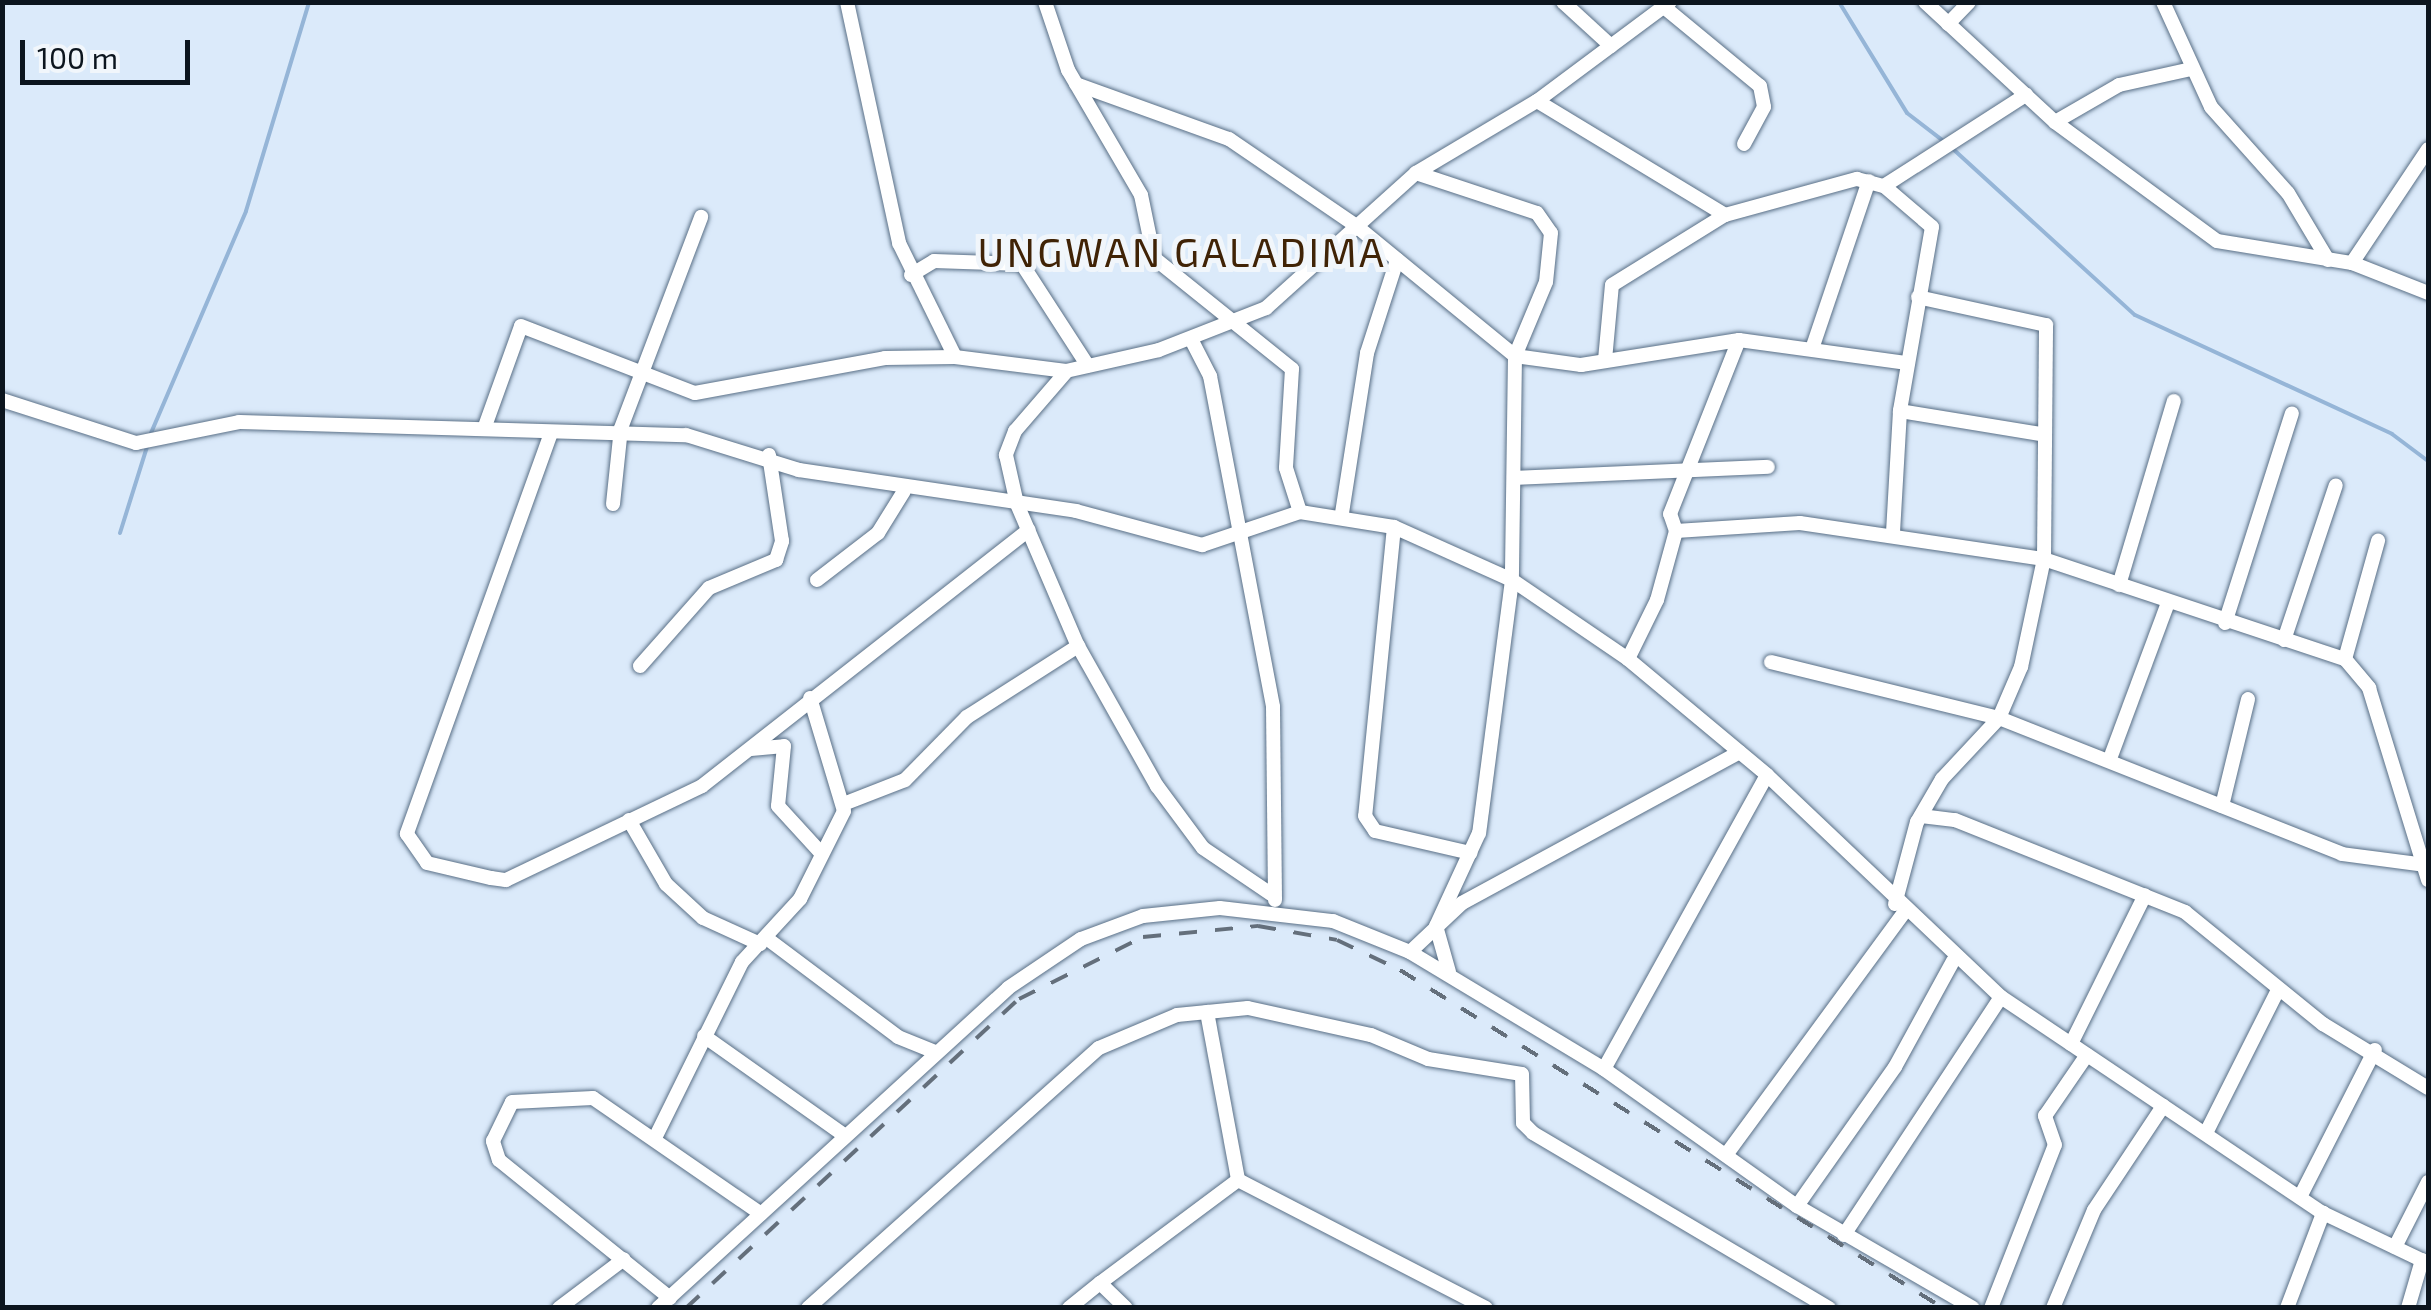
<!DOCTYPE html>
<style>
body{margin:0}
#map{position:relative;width:2431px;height:1310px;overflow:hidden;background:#dbeafa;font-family:"Exo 2",sans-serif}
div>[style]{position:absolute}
.stream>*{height:4px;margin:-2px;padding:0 2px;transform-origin:2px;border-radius:2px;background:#95b5d7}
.roads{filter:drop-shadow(0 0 2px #596f86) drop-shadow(0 0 2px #596f86)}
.street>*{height:14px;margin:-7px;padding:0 7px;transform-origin:7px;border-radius:7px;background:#fff}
.rail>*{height:4px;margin-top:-2px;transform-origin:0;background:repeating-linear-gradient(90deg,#646f7b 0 18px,transparent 0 36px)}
span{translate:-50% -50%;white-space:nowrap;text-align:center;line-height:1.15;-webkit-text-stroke:10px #f1f6fb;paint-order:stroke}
.quarter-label{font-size:40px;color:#402306;letter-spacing:2.5px}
.frame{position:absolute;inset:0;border:5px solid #0c151e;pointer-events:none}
.scale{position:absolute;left:20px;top:40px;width:170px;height:45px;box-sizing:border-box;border:5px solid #0c151e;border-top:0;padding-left:12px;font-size:30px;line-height:35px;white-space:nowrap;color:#0c151e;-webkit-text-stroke:8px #f1f6fb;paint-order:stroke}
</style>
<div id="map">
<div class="stream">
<i style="left:1839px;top:2px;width:130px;rotate:58.5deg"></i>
<i style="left:1907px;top:113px;width:49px;rotate:37.6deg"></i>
<i style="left:1953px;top:149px;width:246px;rotate:42.4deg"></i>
<i style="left:2135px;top:315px;width:283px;rotate:24.8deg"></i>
<i style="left:2392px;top:434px;width:45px;rotate:36.9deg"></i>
<i style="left:151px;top:433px;width:241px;rotate:-66.8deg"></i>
<i style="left:246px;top:211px;width:218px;rotate:-73.2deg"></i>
<i style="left:120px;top:533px;width:90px;rotate:-72.6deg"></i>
</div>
<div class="roads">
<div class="street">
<i style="left:847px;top:2px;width:247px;rotate:77.8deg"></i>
<i style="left:899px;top:243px;width:127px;rotate:63.8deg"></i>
<i style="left:955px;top:357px;width:112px;rotate:7.2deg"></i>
<i style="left:1066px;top:371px;width:95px;rotate:-12.7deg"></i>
<i style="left:1159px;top:350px;width:115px;rotate:-21.4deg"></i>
<i style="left:1266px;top:308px;width:202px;rotate:-42deg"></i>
<i style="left:1416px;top:173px;width:141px;rotate:-30.8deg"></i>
<i style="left:1537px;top:101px;width:166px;rotate:-36.7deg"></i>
<i style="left:1045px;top:2px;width:72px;rotate:71.3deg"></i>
<i style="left:1068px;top:70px;width:145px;rotate:59.7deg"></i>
<i style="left:1141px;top:195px;width:64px;rotate:78.3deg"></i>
<i style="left:1154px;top:258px;width:177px;rotate:38.8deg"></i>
<i style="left:1292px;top:369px;width:99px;rotate:93.5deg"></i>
<i style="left:1286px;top:468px;width:46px;rotate:72.3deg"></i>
<i style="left:1563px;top:2px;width:65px;rotate:42.5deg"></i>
<i style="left:1925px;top:2px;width:177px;rotate:42.7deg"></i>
<i style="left:2055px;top:122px;width:201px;rotate:36.3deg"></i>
<i style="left:2217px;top:241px;width:137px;rotate:9.3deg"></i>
<i style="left:2352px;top:263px;width:82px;rotate:21.5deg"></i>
<i style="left:2163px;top:2px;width:115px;rotate:65.4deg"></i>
<i style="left:2211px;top:107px;width:115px;rotate:48.2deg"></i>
<i style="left:2288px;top:193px;width:78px;rotate:59.2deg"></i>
<i style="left:1664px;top:7px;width:124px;rotate:39.5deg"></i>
<i style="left:1760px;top:86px;width:21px;rotate:79deg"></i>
<i style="left:1764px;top:107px;width:42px;rotate:118.4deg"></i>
<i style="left:1948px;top:24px;width:30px;rotate:-46deg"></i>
<i style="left:1076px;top:84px;width:163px;rotate:19.8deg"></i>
<i style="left:1229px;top:139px;width:153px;rotate:34.3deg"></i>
<i style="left:1355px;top:225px;width:207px;rotate:39.3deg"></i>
<i style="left:1515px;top:356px;width:67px;rotate:7.8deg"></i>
<i style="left:1581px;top:365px;width:160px;rotate:-9deg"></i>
<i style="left:1739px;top:340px;width:170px;rotate:7.8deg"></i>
<i style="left:1537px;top:101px;width:220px;rotate:31.2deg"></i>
<i style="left:1725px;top:215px;width:137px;rotate:-15.3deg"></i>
<i style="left:1857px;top:179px;width:28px;rotate:15deg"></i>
<i style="left:1884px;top:186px;width:63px;rotate:40.5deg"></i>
<i style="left:1932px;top:227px;width:187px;rotate:99.9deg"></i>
<i style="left:1900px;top:411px;width:120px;rotate:93.3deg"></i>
<i style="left:2055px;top:122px;width:74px;rotate:-30deg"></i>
<i style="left:2119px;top:85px;width:74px;rotate:-12.5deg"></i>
<i style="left:1416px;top:173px;width:127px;rotate:18.3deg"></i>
<i style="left:1537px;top:213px;width:24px;rotate:55deg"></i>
<i style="left:1551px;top:233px;width:49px;rotate:95.8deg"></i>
<i style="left:1546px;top:282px;width:80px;rotate:112.7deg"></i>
<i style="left:1515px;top:356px;width:224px;rotate:90.8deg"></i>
<i style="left:1512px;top:580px;width:255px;rotate:97.4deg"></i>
<i style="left:1479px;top:833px;width:102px;rotate:114.8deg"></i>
<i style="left:1436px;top:926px;width:48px;rotate:74.2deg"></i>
<i style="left:1884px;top:186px;width:169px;rotate:-32.7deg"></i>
<i style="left:2352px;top:263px;width:137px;rotate:-56.3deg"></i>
<i style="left:911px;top:275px;width:27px;rotate:-31deg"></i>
<i style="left:934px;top:261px;width:88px;rotate:2deg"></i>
<i style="left:1022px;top:264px;width:121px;rotate:57.1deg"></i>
<i style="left:1191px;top:339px;width:42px;rotate:62.8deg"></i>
<i style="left:1210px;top:376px;width:337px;rotate:79.2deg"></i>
<i style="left:1273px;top:707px;width:193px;rotate:89.4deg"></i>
<i style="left:1813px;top:346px;width:174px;rotate:-71.3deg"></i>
<i style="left:1605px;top:360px;width:75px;rotate:-84.7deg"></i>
<i style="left:1612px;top:285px;width:133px;rotate:-31.8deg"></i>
<i style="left:1066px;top:372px;width:78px;rotate:130.8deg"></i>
<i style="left:1015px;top:431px;width:26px;rotate:111deg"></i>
<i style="left:1006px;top:455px;width:50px;rotate:77.3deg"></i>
<i style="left:1017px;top:504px;width:155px;rotate:66.8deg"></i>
<i style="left:1078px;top:646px;width:161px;rotate:60.6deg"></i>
<i style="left:1157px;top:786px;width:77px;rotate:53.4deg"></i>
<i style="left:1203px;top:848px;width:82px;rotate:34.1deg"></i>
<i style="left:2px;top:400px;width:141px;rotate:17.8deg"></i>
<i style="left:136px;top:443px;width:105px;rotate:-11.5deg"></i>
<i style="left:239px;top:422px;width:447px;rotate:1.7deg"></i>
<i style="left:686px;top:435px;width:118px;rotate:17.2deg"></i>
<i style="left:799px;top:470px;width:280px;rotate:8.4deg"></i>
<i style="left:1076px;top:511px;width:131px;rotate:15.1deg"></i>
<i style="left:1202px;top:545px;width:103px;rotate:-18.6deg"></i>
<i style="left:1300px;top:512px;width:95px;rotate:9.1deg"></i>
<i style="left:1394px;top:527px;width:129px;rotate:24.2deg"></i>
<i style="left:1512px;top:580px;width:140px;rotate:34.3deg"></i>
<i style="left:1628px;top:659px;width:181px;rotate:39.8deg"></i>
<i style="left:1767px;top:775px;width:323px;rotate:43.5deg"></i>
<i style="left:2001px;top:997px;width:388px;rotate:33.9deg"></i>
<i style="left:2323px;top:1213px;width:116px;rotate:25.5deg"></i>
<i style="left:1900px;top:411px;width:143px;rotate:9.3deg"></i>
<i style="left:484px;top:429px;width:109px;rotate:-70.2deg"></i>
<i style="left:521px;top:326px;width:186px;rotate:21.1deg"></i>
<i style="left:695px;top:393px;width:193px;rotate:-10.4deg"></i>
<i style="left:885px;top:358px;width:70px;rotate:-0.8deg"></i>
<i style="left:551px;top:433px;width:426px;rotate:109.8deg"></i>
<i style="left:407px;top:834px;width:35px;rotate:55deg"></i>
<i style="left:427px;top:863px;width:66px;rotate:13.2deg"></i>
<i style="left:491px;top:878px;width:15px;rotate:8deg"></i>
<i style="left:506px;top:880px;width:217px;rotate:-25.6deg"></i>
<i style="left:702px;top:786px;width:415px;rotate:-38.1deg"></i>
<i style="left:1514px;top:478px;width:254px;rotate:-2.5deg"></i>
<i style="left:613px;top:504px;width:76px;rotate:-84deg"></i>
<i style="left:621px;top:428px;width:226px;rotate:-69.2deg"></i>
<i style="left:1342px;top:513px;width:162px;rotate:-81.1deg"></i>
<i style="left:1367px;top:353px;width:98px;rotate:-72.1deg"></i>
<i style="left:1394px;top:527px;width:290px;rotate:95.7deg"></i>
<i style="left:1365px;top:816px;width:18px;rotate:56deg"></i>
<i style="left:1375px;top:831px;width:98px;rotate:13deg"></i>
<i style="left:1676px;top:531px;width:124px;rotate:-3.7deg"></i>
<i style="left:1800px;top:523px;width:247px;rotate:8.4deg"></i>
<i style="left:2044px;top:559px;width:317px;rotate:18.4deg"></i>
<i style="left:2345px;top:659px;width:38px;rotate:50deg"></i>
<i style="left:2369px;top:688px;width:201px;rotate:72.9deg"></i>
<i style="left:817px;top:580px;width:77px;rotate:-37.6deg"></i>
<i style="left:878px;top:533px;width:49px;rotate:-58.2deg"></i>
<i style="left:2119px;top:585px;width:192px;rotate:-73.4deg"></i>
<i style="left:2225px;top:623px;width:220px;rotate:-72.3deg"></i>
<i style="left:2284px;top:640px;width:163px;rotate:-71.5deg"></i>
<i style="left:1628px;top:659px;width:66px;rotate:-63.8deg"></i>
<i style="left:1657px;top:600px;width:72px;rotate:-74.6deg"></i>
<i style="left:1676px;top:531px;width:18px;rotate:-109deg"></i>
<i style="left:1670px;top:514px;width:187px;rotate:-68.4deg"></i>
<i style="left:2345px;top:659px;width:123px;rotate:-74.4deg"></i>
<i style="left:1771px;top:662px;width:235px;rotate:13.8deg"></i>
<i style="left:1999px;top:718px;width:369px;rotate:21.6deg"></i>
<i style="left:2342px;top:854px;width:85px;rotate:7.5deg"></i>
<i style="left:640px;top:666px;width:104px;rotate:-48.5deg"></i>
<i style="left:709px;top:588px;width:73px;rotate:-22.7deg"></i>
<i style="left:776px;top:560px;width:20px;rotate:-72deg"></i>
<i style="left:782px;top:541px;width:87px;rotate:-98.6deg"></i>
<i style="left:751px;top:749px;width:33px;rotate:-5deg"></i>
<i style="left:784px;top:746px;width:60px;rotate:95.7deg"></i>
<i style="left:778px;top:806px;width:65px;rotate:47.5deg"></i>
<i style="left:2111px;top:756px;width:163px;rotate:-69.6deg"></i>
<i style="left:846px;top:803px;width:63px;rotate:-21.3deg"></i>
<i style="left:905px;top:780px;width:88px;rotate:-45.5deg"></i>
<i style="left:967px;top:717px;width:132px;rotate:-32.6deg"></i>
<i style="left:2222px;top:806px;width:110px;rotate:-76.3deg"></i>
<i style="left:1921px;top:816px;width:34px;rotate:7deg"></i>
<i style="left:1955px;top:820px;width:248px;rotate:21.8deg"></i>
<i style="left:2185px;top:912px;width:178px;rotate:39.1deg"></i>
<i style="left:2323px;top:1024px;width:123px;rotate:31.4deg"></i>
<i style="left:629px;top:820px;width:74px;rotate:60deg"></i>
<i style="left:666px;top:884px;width:50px;rotate:42.6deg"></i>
<i style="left:703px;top:918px;width:63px;rotate:24.5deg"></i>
<i style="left:1895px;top:904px;width:85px;rotate:-75deg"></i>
<i style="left:1917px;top:822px;width:50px;rotate:-59.8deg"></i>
<i style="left:1942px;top:779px;width:83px;rotate:-46.9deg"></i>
<i style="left:1999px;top:718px;width:56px;rotate:-66.7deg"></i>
<i style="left:2021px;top:667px;width:110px;rotate:-78deg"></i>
<i style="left:2044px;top:559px;width:234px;rotate:-89.5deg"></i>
<i style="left:2046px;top:325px;width:131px;rotate:-167.7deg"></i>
<i style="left:769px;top:940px;width:161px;rotate:36.9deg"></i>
<i style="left:898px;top:1037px;width:38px;rotate:22deg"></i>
<i style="left:1410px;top:952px;width:71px;rotate:-43.3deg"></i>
<i style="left:1462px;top:903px;width:316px;rotate:-28.5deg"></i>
<i style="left:1207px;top:1012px;width:171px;rotate:79.5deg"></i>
<i style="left:704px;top:1036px;width:171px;rotate:35.3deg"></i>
<i style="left:2071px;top:1044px;width:166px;rotate:-63.6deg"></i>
<i style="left:1604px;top:1069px;width:336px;rotate:-61deg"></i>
<i style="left:2206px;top:1133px;width:160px;rotate:-63.3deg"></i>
<i style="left:656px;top:1136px;width:194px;rotate:-63.7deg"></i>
<i style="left:742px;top:962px;width:86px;rotate:-47.4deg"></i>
<i style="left:800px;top:899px;width:98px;rotate:-63.4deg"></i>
<i style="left:844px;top:811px;width:118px;rotate:-106.7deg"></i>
<i style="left:1726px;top:1155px;width:300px;rotate:-53.7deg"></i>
<i style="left:1238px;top:1180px;width:279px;rotate:27.3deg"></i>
<i style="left:2300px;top:1197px;width:165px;rotate:-63deg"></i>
<i style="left:1797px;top:1206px;width:170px;rotate:-54.8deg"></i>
<i style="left:1895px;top:1067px;width:121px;rotate:-61.3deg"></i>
<i style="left:1844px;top:1235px;width:285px;rotate:-56.6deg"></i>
<i style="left:2395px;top:1247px;width:73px;rotate:-63.1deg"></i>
<i style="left:1100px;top:1283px;width:172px;rotate:-36.7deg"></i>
<i style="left:670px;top:1298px;width:220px;rotate:-141.1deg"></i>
<i style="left:499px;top:1160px;width:20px;rotate:-108deg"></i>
<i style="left:493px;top:1141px;width:43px;rotate:-64deg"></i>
<i style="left:512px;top:1102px;width:81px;rotate:-2.8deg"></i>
<i style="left:593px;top:1098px;width:204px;rotate:34.6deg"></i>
<i style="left:559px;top:1308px;width:81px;rotate:-37deg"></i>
<i style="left:658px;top:1308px;width:474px;rotate:-42.4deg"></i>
<i style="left:1008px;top:988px;width:88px;rotate:-33.9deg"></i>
<i style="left:1081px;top:939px;width:66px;rotate:-20.4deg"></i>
<i style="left:1143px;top:916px;width:77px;rotate:-5.9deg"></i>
<i style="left:1220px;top:908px;width:114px;rotate:6.6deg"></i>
<i style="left:1333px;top:921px;width:83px;rotate:21.9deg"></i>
<i style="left:1410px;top:952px;width:227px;rotate:31.1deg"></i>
<i style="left:1604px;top:1069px;width:237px;rotate:35.4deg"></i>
<i style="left:1797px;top:1206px;width:203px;rotate:30.1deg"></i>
<i style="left:808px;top:1308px;width:390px;rotate:-41.8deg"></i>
<i style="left:1099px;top:1048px;width:85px;rotate:-22.9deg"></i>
<i style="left:1177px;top:1015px;width:71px;rotate:-5.6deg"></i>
<i style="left:1248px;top:1008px;width:126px;rotate:12.4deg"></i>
<i style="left:1371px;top:1035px;width:62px;rotate:22.8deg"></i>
<i style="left:1428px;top:1059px;width:95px;rotate:9.1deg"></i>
<i style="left:1522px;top:1074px;width:49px;rotate:88.8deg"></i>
<i style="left:1523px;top:1123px;width:14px;rotate:45deg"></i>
<i style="left:1533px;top:1133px;width:344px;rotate:30.6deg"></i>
<i style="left:1069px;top:1308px;width:40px;rotate:-39deg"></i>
<i style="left:1100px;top:1283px;width:36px;rotate:44deg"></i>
<i style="left:1991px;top:1308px;width:175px;rotate:-68.6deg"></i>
<i style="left:2055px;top:1145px;width:31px;rotate:-109deg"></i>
<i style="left:2045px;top:1116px;width:74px;rotate:-55.5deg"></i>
<i style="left:2053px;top:1308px;width:106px;rotate:-67.3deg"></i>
<i style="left:2094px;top:1210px;width:125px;rotate:-56.4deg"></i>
<i style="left:2287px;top:1308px;width:102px;rotate:-69.2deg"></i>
<i style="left:2408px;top:1308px;width:50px;rotate:-73.7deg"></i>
</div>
</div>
<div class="rail">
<i style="left:686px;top:1308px;width:454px;rotate:-42.9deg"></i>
<i style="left:1019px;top:999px;width:139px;rotate:-26.6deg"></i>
<i style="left:1143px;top:937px;width:116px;rotate:-5.5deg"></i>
<i style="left:1258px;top:926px;width:80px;rotate:10deg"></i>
<i style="left:1337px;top:940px;width:70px;rotate:25.5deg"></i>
<i style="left:1400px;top:970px;width:640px;rotate:31.9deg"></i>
</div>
<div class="quarter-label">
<span style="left:1182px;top:251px">UNGWAN GALADIMA</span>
</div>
<div class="frame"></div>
<div class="scale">100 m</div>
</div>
